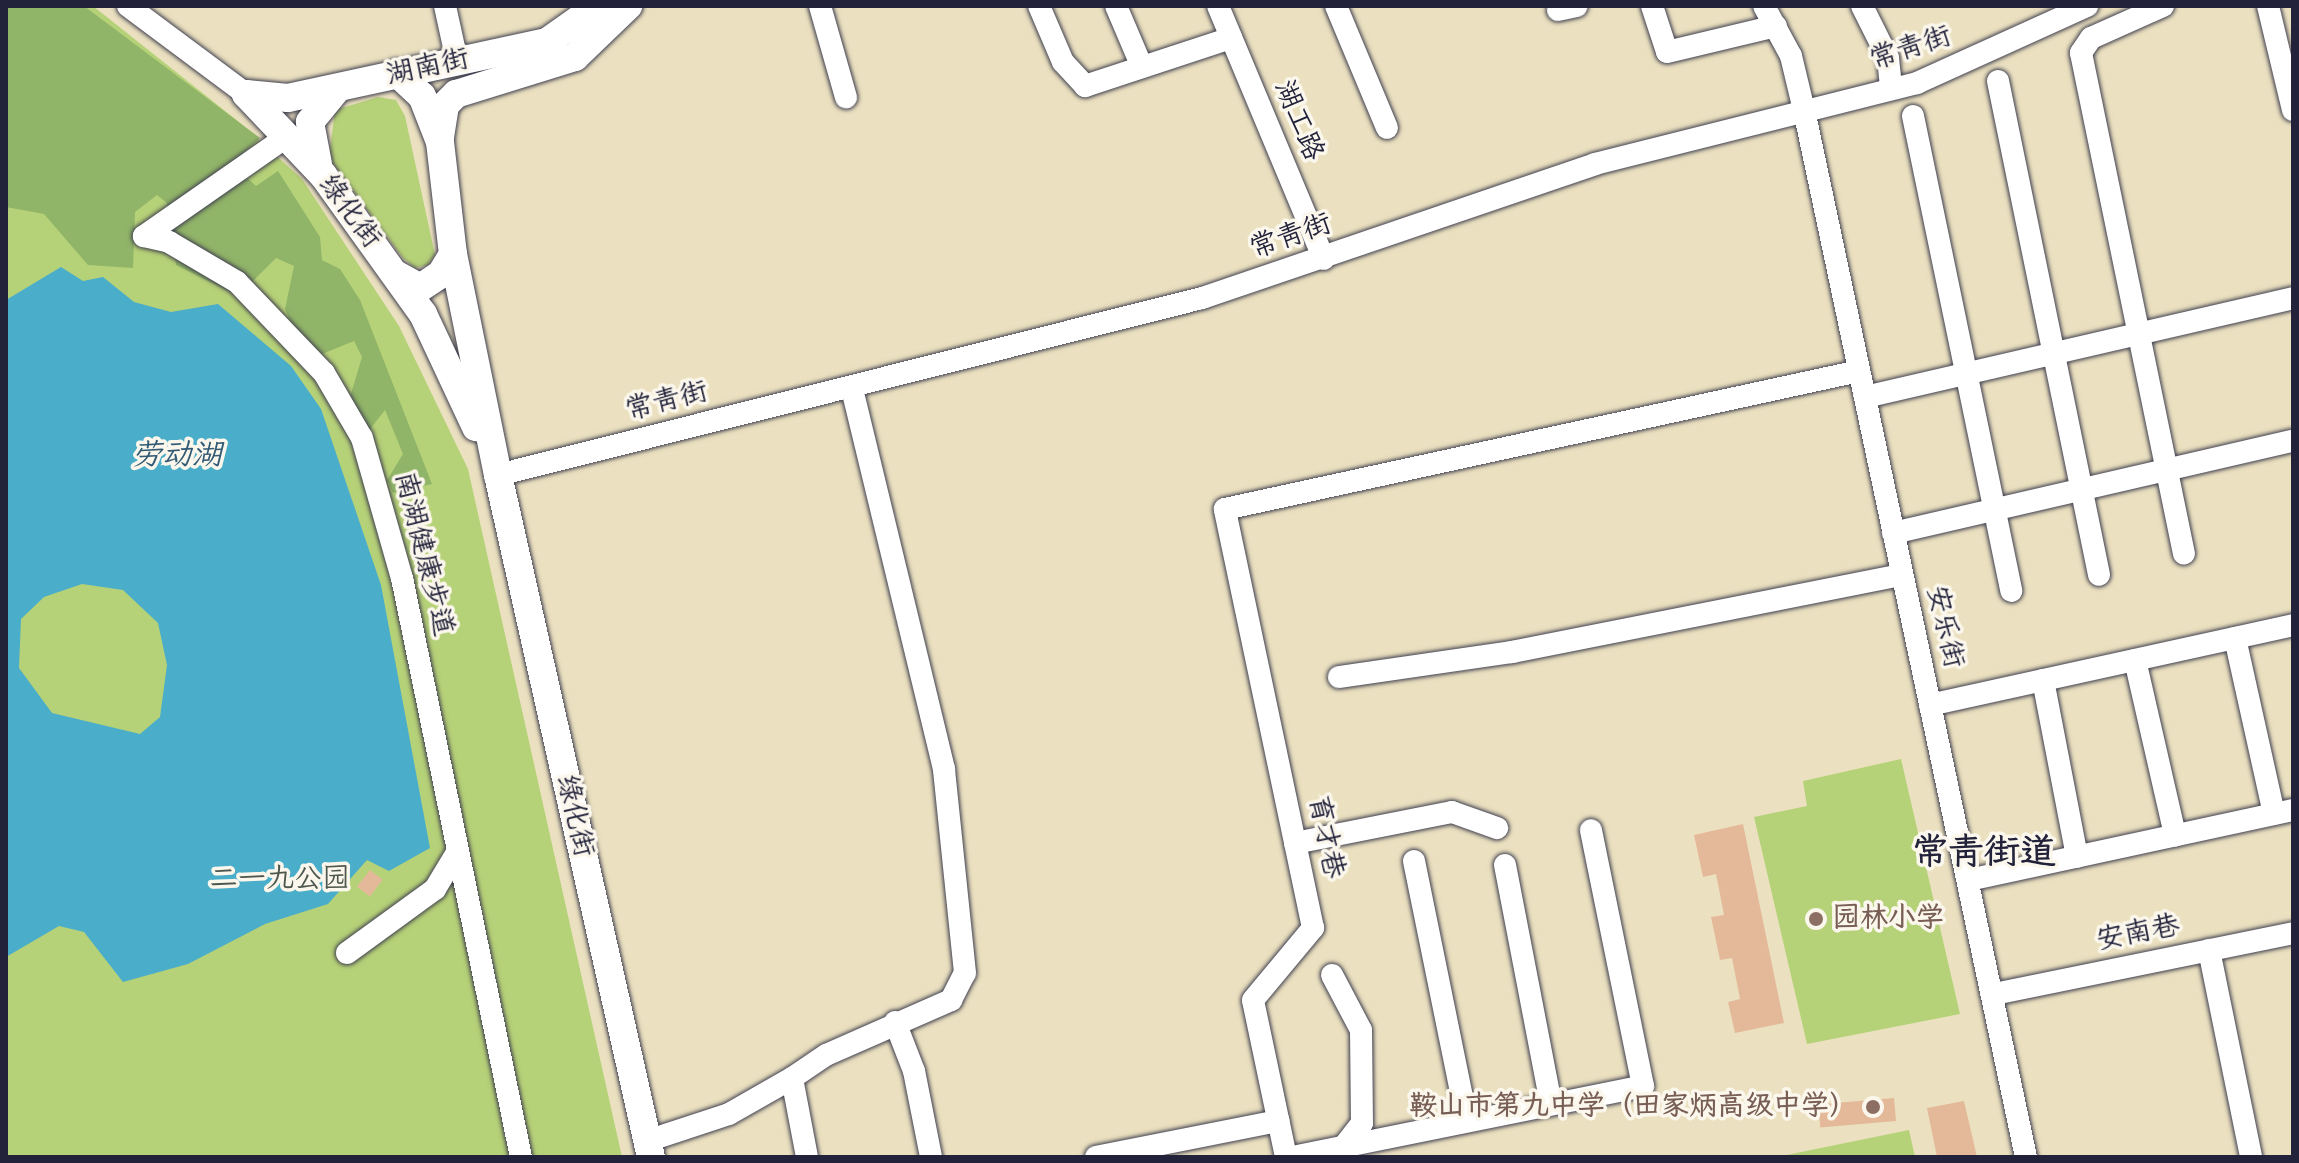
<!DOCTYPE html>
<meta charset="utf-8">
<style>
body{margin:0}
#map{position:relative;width:2299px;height:1163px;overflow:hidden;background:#ebe1c0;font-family:Kalam,"LXGW WenKai TC",sans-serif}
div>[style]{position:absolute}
.green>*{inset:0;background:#b6d278}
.forest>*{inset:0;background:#90b468}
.water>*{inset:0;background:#4aadc9}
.building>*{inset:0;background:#e4b999;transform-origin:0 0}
.roads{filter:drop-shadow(0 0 2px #403f4f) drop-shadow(0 0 2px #403f4f)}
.minor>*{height:22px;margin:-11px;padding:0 11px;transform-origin:11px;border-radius:11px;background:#fff}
.major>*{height:28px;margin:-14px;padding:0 14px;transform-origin:14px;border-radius:14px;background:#fff}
.dots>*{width:22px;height:22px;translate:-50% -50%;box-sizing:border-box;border:4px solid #fbf7ec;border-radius:50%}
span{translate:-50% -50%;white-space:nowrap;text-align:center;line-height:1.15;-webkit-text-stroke:7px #fbf7ec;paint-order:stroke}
.street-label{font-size:28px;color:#22223b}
.park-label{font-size:28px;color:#4e574d}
.education-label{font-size:28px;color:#785e54;font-weight:700}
.left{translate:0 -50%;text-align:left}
.right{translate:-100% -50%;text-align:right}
.water-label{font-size:30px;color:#325a74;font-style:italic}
.district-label{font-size:36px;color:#22223b;font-weight:700}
.frame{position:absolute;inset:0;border:8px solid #22223b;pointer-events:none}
</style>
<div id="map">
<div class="green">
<i style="clip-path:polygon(6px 6px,93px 6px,239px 122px,302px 179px,399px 326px,468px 469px,622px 1157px,6px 1157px)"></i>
<i style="clip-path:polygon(378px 97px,396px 100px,405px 116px,435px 255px,428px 265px,415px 268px,403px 258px,329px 158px,335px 110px)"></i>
<i style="clip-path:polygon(1901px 759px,1960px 1014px,1807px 1044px,1754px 817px,1807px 806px,1803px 781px)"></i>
<i style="clip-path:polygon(1909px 1130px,1915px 1157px,1777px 1157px)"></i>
</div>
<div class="forest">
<i style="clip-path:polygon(6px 6px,84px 6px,260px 138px,231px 164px,256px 186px,278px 171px,320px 237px,322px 260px,340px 269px,360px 300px,432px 484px,393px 493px,387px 480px,403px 454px,385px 410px,367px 433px,348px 404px,362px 357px,354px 341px,322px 354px,293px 327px,285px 309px,294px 266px,276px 258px,238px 296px,176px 265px,167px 203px,157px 195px,135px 212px,133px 268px,88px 265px,44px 214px,6px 207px)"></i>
</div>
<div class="water">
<i style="clip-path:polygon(evenodd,61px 267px,83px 281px,103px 277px,134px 302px,171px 312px,218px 304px,291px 366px,321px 409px,381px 585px,430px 848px,389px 871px,367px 860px,328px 904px,265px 924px,188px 964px,123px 982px,84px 932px,59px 926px,6px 957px,6px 300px,61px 267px,82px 584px,123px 590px,158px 623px,167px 665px,160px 717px,140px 734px,52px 713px,19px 668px,21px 619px,44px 597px,82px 584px)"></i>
</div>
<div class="building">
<i style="clip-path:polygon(1743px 824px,1784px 1023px,1735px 1033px,1728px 1002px,1740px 999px,1732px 958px,1720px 960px,1711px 917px,1724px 915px,1716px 874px,1703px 877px,1694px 835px)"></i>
<i style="left:370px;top:870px;width:16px;height:21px;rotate:38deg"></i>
<i style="left:1894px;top:1098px;width:23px;height:76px;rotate:85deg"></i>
<i style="clip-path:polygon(1964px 1101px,1977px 1157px,1937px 1157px,1927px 1108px)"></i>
</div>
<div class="roads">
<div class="minor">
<i style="left:128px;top:6px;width:147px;rotate:36.7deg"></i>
<i style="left:445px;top:6px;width:56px;rotate:77.7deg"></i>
<i style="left:820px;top:6px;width:95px;rotate:74.1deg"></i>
<i style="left:1039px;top:6px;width:61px;rotate:66.8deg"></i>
<i style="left:1063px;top:62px;width:33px;rotate:47deg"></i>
<i style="left:1085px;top:86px;width:154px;rotate:-18.2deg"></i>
<i style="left:1116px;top:6px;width:66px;rotate:66.9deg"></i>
<i style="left:1218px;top:6px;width:274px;rotate:67.3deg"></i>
<i style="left:1336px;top:6px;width:132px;rotate:67.3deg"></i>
<i style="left:1652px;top:6px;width:48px;rotate:71.9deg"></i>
<i style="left:1667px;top:52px;width:112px;rotate:-13.4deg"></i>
<i style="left:1764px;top:6px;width:57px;rotate:61.6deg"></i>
<i style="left:1791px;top:56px;width:56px;rotate:76.5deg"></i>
<i style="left:1804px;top:110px;width:1070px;rotate:78.03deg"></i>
<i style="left:1862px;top:6px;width:58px;rotate:63.4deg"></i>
<i style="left:1888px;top:58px;width:30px;rotate:84deg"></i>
<i style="left:2163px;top:6px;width:79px;rotate:156deg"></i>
<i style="left:2091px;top:38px;width:18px;rotate:124deg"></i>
<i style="left:2081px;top:53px;width:511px;rotate:78.38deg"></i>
<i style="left:2268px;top:6px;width:107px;rotate:76.5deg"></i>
<i style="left:1558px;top:10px;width:19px;rotate:-12deg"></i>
<i style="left:1998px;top:81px;width:504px;rotate:78.44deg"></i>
<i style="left:1913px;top:116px;width:485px;rotate:78.3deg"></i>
<i style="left:289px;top:135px;width:177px;rotate:145.1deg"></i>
<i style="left:144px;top:236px;width:26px;rotate:13deg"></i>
<i style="left:169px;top:242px;width:79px;rotate:30.5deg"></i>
<i style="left:237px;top:282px;width:126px;rotate:46.3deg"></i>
<i style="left:324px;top:373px;width:75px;rotate:59.7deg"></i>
<i style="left:362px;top:438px;width:146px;rotate:74.1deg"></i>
<i style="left:402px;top:578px;width:591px;rotate:78.39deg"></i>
<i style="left:1865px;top:397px;width:439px;rotate:-13deg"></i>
<i style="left:498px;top:475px;width:726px;rotate:-14.11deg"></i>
<i style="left:1202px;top:298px;width:415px;rotate:-18.8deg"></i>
<i style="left:1595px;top:164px;width:332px;rotate:-14.1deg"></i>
<i style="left:1917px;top:83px;width:187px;rotate:-24.4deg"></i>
<i style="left:1893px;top:533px;width:410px;rotate:-13deg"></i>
<i style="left:2235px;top:638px;width:180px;rotate:77.5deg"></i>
<i style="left:2135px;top:660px;width:180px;rotate:77.1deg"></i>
<i style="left:1339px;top:677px;width:175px;rotate:-8.2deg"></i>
<i style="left:1512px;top:652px;width:397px;rotate:-11.2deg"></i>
<i style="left:2043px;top:680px;width:180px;rotate:79.1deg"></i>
<i style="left:1930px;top:705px;width:372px;rotate:-12.4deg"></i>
<i style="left:1295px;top:843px;width:160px;rotate:-11.2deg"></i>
<i style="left:1452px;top:812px;width:48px;rotate:19.6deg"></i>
<i style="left:1414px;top:861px;width:265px;rotate:78.5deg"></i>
<i style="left:1505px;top:865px;width:243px;rotate:79.1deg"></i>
<i style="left:1969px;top:880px;width:331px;rotate:-12.2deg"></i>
<i style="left:2209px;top:950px;width:211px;rotate:78.5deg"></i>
<i style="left:347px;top:953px;width:109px;rotate:-36deg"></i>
<i style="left:435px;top:889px;width:41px;rotate:-59deg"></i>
<i style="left:1332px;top:975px;width:62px;rotate:62.2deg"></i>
<i style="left:1361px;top:1030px;width:93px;rotate:89.4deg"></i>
<i style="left:1362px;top:1123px;width:31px;rotate:128deg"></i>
<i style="left:1994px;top:994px;width:305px;rotate:-11.5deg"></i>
<i style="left:895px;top:1022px;width:53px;rotate:68.8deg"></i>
<i style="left:914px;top:1071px;width:88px;rotate:78.8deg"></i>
<i style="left:647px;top:1141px;width:86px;rotate:-18.2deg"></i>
<i style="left:729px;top:1114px;width:73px;rotate:-29.7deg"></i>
<i style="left:807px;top:1157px;width:80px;rotate:-100.8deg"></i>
<i style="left:792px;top:1078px;width:41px;rotate:-34.1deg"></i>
<i style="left:826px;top:1055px;width:137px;rotate:-23.7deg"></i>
<i style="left:951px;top:1000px;width:30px;rotate:-63deg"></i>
<i style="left:965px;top:973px;width:205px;rotate:-95.9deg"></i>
<i style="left:944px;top:769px;width:392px;rotate:-103.6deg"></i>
<i style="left:1096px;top:1157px;width:186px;rotate:-11.2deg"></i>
<i style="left:1286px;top:1157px;width:160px;rotate:-101.9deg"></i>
<i style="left:1253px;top:1000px;width:94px;rotate:-50.2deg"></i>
<i style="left:1313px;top:928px;width:428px;rotate:-101.9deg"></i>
<i style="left:1225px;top:509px;width:649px;rotate:-12.28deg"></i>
<i style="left:1292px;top:1157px;width:358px;rotate:-11.4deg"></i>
<i style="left:1643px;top:1086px;width:261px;rotate:-101.5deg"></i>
</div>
<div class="major">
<i style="left:397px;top:73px;width:34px;rotate:43deg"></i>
<i style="left:422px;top:96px;width:49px;rotate:68.6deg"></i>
<i style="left:440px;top:142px;width:113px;rotate:83.4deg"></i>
<i style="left:453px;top:254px;width:226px;rotate:78.5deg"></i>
<i style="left:498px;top:475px;width:699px;rotate:77.36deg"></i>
<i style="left:246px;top:94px;width:112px;rotate:46.5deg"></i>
<i style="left:323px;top:175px;width:171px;rotate:54.3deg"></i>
<i style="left:423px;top:314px;width:125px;rotate:64.9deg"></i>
<i style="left:246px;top:94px;width:42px;rotate:5.4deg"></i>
<i style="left:288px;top:98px;width:265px;rotate:-12.2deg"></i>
<i style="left:547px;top:42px;width:62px;rotate:-35.2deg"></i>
<i style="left:440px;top:137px;width:32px;rotate:-81deg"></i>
<i style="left:445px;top:105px;width:16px;rotate:-45deg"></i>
<i style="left:456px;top:94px;width:125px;rotate:-17.3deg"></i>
<i style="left:575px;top:57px;width:74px;rotate:-43.9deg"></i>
<i style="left:318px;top:164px;width:43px;rotate:-100.8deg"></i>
<i style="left:310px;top:122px;width:43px;rotate:-50.7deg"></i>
<i style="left:397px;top:275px;width:26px;rotate:29deg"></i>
<i style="left:420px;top:288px;width:25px;rotate:-34deg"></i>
<i style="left:441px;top:274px;width:23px;rotate:-59deg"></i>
</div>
</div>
<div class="dots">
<i style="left:1816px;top:919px;background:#8d6e63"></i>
<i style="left:1873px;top:1107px;background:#8d6e63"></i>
</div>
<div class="street-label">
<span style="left:1911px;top:49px;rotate:-18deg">常青街</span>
<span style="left:428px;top:68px;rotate:-12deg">湖南街</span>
<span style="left:1298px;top:121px;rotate:67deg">湖工路</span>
<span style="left:349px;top:212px;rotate:53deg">绿化街</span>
<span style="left:1291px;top:237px;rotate:-19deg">常青街</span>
<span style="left:667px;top:402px;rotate:-14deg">常青街</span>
<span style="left:423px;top:554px;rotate:76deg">南湖健康步道</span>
<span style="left:1944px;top:627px;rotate:77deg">安乐街</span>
<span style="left:574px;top:816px;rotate:77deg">绿化街</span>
<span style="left:1325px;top:837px;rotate:78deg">育才巷</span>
<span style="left:2138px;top:934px;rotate:-11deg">安南巷</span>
</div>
<div class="park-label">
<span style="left:280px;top:880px">二一九公园</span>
</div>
<div class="education-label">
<span class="left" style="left:1832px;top:919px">园林小学</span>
<span class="right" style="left:1857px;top:1107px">鞍山市第九中学（田家炳高级中学）</span>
</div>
<div class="water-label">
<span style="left:177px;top:456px">劳动湖</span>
</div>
<div class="district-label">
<span style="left:1984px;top:854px">常青街道</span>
</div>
<div class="frame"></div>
</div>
